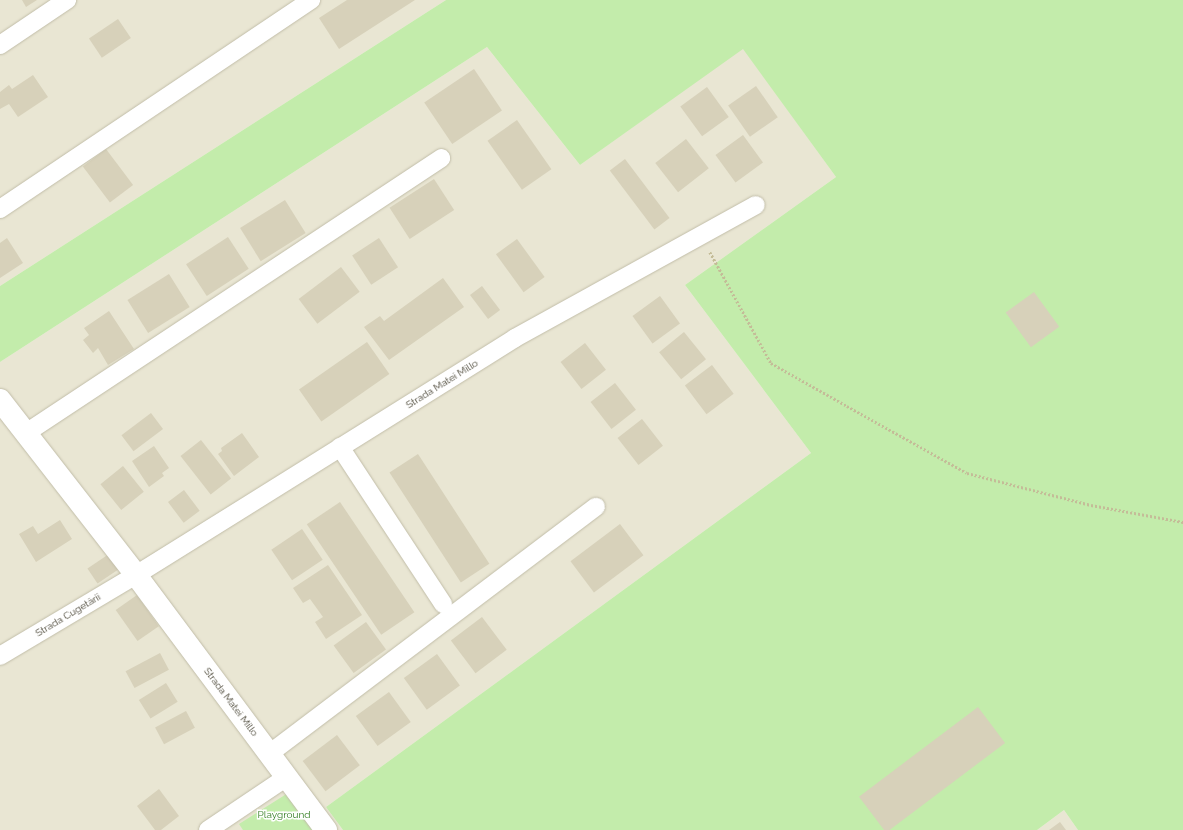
<!DOCTYPE html>
<meta charset="utf-8">
<style>
body{margin:0}
#map{position:relative;width:1183px;height:830px;overflow:hidden;background:#f4f3e6;font-family:Raleway,sans-serif}
div>[style]{position:absolute}
.residential>*{inset:0;background:#e9e6d3}
.green>*{inset:0;background:#c3ecab}
.building>*{inset:0;background:#d7d1ba;transform-origin:0 0}
.path>*{height:2.5px;margin-top:-1.25px;transform-origin:0;background:repeating-linear-gradient(90deg,#c4bc98 0 2px,transparent 0 4px)}
.roads{filter:drop-shadow(0 0 1px #c1bda8) drop-shadow(0 0 1px #c1bda8)}
.minor>*{height:18px;margin:-9px;padding:0 9px;transform-origin:9px;border-radius:9px;background:#fff}
.tertiary>*{height:22px;margin:-11px;padding:0 11px;transform-origin:11px;border-radius:11px;background:#fff}
span{translate:-50% -50%;white-space:nowrap;text-align:center;line-height:1.15;-webkit-text-stroke:3px #fff;paint-order:stroke}
.street-label{font-size:10px;color:#484434}
.park-label{font-size:10px;color:#347e23}
</style>
<div id="map">
<div class="residential">
<i style="clip-path:polygon(0 0,446px 0,0 286px)"></i>
<i style="clip-path:polygon(487px 47px,580px 165px,743px 48px,836px 177px,685px 285px,811px 453px,326px 807px,343px 830px,0 830px,0 362px)"></i>
<i style="clip-path:polygon(1064px 810px,1078px 830px,1037px 830px)"></i>
</div>
<div class="green">
<i style="clip-path:polygon(446px 0,1183px 0,1183px 830px,1078px 830px,1064px 810px,1037px 830px,343px 830px,326px 807px,811px 453px,685px 285px,836px 177px,743px 49px,580px 165px,487px 47px,0 362px,0 286px)"></i>
<i style="clip-path:polygon(288px 793px,315px 830px,243px 830px,239px 824px)"></i>
</div>
<div class="building">
<i style="clip-path:polygon(22px 0,37px 0,26px 7px)"></i>
<i style="clip-path:polygon(347px 0,415px 0,339px 49px,319px 18px)"></i>
<i style="left:118px;top:19px;width:23px;height:35px;rotate:56deg"></i>
<i style="left:474px;top:69px;width:50px;height:60px;rotate:56deg"></i>
<i style="clip-path:polygon(33px 75px,48px 97px,18px 117px,9px 104px,0 109px,0 92px,9px 85px,12px 89px)"></i>
<i style="left:756px;top:86px;width:38px;height:34px;rotate:55deg"></i>
<i style="left:707px;top:87px;width:37px;height:33px;rotate:54deg"></i>
<i style="left:517px;top:120px;width:60px;height:36px;rotate:55deg"></i>
<i style="left:743px;top:135px;width:34px;height:34px;rotate:54deg"></i>
<i style="left:686px;top:139px;width:37px;height:39px;rotate:52deg"></i>
<i style="left:106px;top:149px;width:45px;height:29px;rotate:53deg"></i>
<i style="left:625px;top:159px;width:74px;height:19px;rotate:53deg"></i>
<i style="left:434px;top:179px;width:37px;height:53px;rotate:57deg"></i>
<i style="left:285px;top:200px;width:39px;height:53px;rotate:58deg"></i>
<i style="left:228px;top:237px;width:38px;height:50px;rotate:57deg"></i>
<i style="clip-path:polygon(7px 238px,23px 263px,0 278px,0 243px)"></i>
<i style="left:379px;top:238px;width:35px;height:32px;rotate:57deg"></i>
<i style="left:517px;top:239px;width:47px;height:26px;rotate:54deg"></i>
<i style="left:341px;top:267px;width:31px;height:53px;rotate:53deg"></i>
<i style="left:169px;top:274px;width:39px;height:49px;rotate:58deg"></i>
<i style="clip-path:polygon(443px 278px,464px 307px,389px 360px,364px 327px,380px 316px,384px 321px)"></i>
<i style="left:482px;top:286px;width:30px;height:15px;rotate:53deg"></i>
<i style="left:1034px;top:292px;width:43px;height:35px;rotate:54deg"></i>
<i style="left:660px;top:296px;width:34px;height:34px;rotate:54deg"></i>
<i style="clip-path:polygon(109px 311px,134px 349px,108px 365px,98px 348px,93px 353px,83px 340px,89px 335px,84px 328px)"></i>
<i style="left:684px;top:332px;width:35px;height:32px;rotate:51deg"></i>
<i style="left:367px;top:342px;width:39px;height:83px;rotate:55deg"></i>
<i style="left:585px;top:343px;width:34px;height:31px;rotate:52deg"></i>
<i style="left:712px;top:365px;width:36px;height:34px;rotate:53deg"></i>
<i style="left:615px;top:383px;width:34px;height:31px;rotate:52deg"></i>
<i style="left:151px;top:413px;width:20px;height:37px;rotate:53deg"></i>
<i style="left:642px;top:419px;width:34px;height:31px;rotate:52deg"></i>
<i style="clip-path:polygon(242px 433px,259px 457px,234px 476px,218px 454px,222px 451px,221px 448px)"></i>
<i style="left:201px;top:440px;width:49px;height:26px;rotate:52deg"></i>
<i style="clip-path:polygon(154px 446px,169px 468px,162px 473px,164px 476px,149px 487px,132px 461px)"></i>
<i style="left:418px;top:454px;width:131px;height:34px;rotate:57deg"></i>
<i style="left:123px;top:466px;width:33px;height:29px;rotate:51deg"></i>
<i style="left:184px;top:490px;width:26px;height:20px;rotate:53deg"></i>
<i style="left:340px;top:502px;width:133px;height:40px;rotate:56deg"></i>
<i style="clip-path:polygon(60px 520px,72px 539px,36px 562px,19px 534px,33px 526px,38px 534px)"></i>
<i style="left:620px;top:524px;width:39px;height:62px;rotate:53deg"></i>
<i style="left:302px;top:529px;width:37px;height:37px;rotate:56deg"></i>
<i style="left:109px;top:554px;width:18px;height:26px;rotate:56deg"></i>
<i style="clip-path:polygon(328px 565px,362px 615px,326px 639px,315px 622px,323px 617px,310px 599px,303px 603px,293px 588px)"></i>
<i style="left:137px;top:595px;width:38px;height:26px;rotate:55deg"></i>
<i style="left:482px;top:617px;width:41px;height:39px;rotate:53deg"></i>
<i style="left:366px;top:622px;width:34px;height:40px;rotate:54deg"></i>
<i style="left:160px;top:653px;width:19px;height:39px;rotate:62deg"></i>
<i style="left:437px;top:654px;width:39px;height:41px;rotate:54deg"></i>
<i style="left:166px;top:683px;width:22px;height:32px;rotate:58deg"></i>
<i style="left:389px;top:692px;width:37px;height:41px;rotate:54deg"></i>
<i style="left:978px;top:707px;width:45px;height:149px;rotate:53deg"></i>
<i style="left:186px;top:711px;width:19px;height:35px;rotate:62deg"></i>
<i style="left:337px;top:735px;width:38px;height:43px;rotate:53deg"></i>
<i style="clip-path:polygon(159px 789px,179px 816px,161px 830px,155px 830px,137px 806px)"></i>
<i style="clip-path:polygon(1060px 822px,1066px 830px,1049px 830px)"></i>
</div>
<div class="path">
<i style="left:710px;top:252px;width:127px;rotate:61.2deg"></i>
<i style="left:771px;top:363px;width:87px;rotate:29.5deg"></i>
<i style="left:847px;top:406px;width:137px;rotate:29.2deg"></i>
<i style="left:967px;top:473px;width:128px;rotate:14.5deg"></i>
<i style="left:1091px;top:505px;width:94px;rotate:10.5deg"></i>
</div>
<div class="roads">
<div class="minor">
<i style="left:0;top:45px;width:81px;rotate:-33.9deg"></i>
<i style="left:0;top:209px;width:375px;rotate:-33.9deg"></i>
<i style="left:26px;top:433px;width:498px;rotate:-33.5deg"></i>
<i style="left:340px;top:447px;width:188px;rotate:56.7deg"></i>
<i style="left:0;top:656px;width:158px;rotate:-30.8deg"></i>
<i style="left:136px;top:575px;width:447px;rotate:-32deg"></i>
<i style="left:515px;top:338px;width:275px;rotate:-28.9deg"></i>
<i style="left:269px;top:754px;width:410px;rotate:-37.1deg"></i>
<i style="left:208px;top:830px;width:95px;rotate:-33.9deg"></i>
</div>
<div class="tertiary">
<i style="left:0;top:400px;width:222px;rotate:52.1deg"></i>
<i style="left:136px;top:575px;width:318px;rotate:53.3deg"></i>
</div>
</div>
<div class="street-label">
<span style="left:442px;top:384px;rotate:-32deg">Strada Matei Millo</span>
<span style="left:68px;top:615px;rotate:-31deg">Strada Cugetării</span>
<span style="left:231px;top:702px;rotate:53deg">Strada Matei Millo</span>
</div>
<div class="park-label">
<span style="left:284px;top:815px">Playground</span>
</div>
</div>
